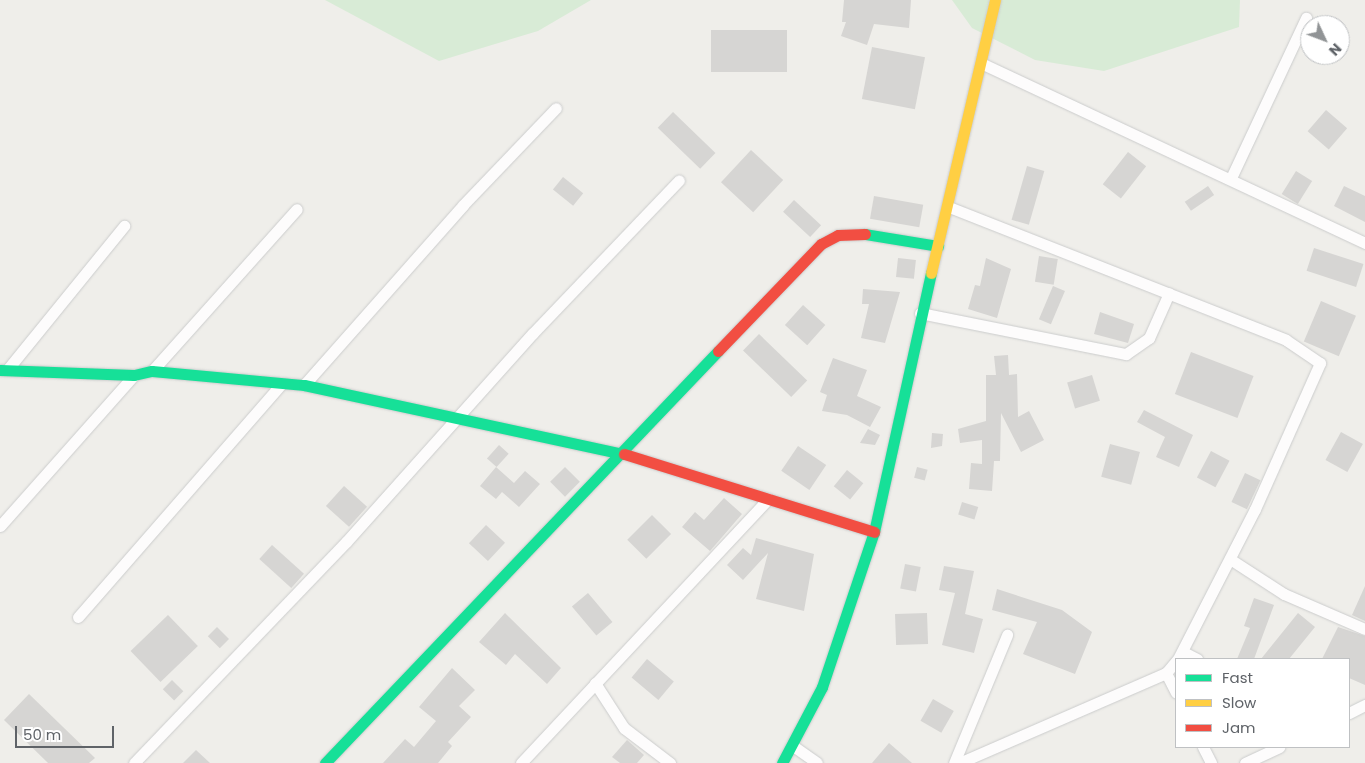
<!DOCTYPE html>
<style>
body{margin:0}
#map{position:relative;width:1365px;height:763px;overflow:hidden;background:#efeeea;font-family:Poppins,sans-serif}
div>[style]{position:absolute}
.green>*{inset:0;background:#d8ebd6}
.building>*{inset:0;background:#d6d5d3;transform-origin:0 0}
.roads{filter:drop-shadow(0 0 1px #cbcccc) drop-shadow(0 0 1px #cbcccc)}
.street>*{height:11px;margin:-5.5px;padding:0 5.5px;transform-origin:5.5px;border-radius:5.5px;background:#fdfcfc}
.fast>*{height:11px;margin:-5.5px;padding:0 5.5px;transform-origin:5.5px;border-radius:5.5px;background:#16e098}
.slow>*{height:11px;margin:-5.5px;padding:0 5.5px;transform-origin:5.5px;border-radius:5.5px;background:#ffcf43}
.jam>*{height:11px;margin:-5.5px;padding:0 5.5px;transform-origin:5.5px;border-radius:5.5px;background:#f24e42}
span{translate:-50% -50%;white-space:nowrap;text-align:center;line-height:1.15;-webkit-text-stroke:4px #fff;paint-order:stroke}
.legend{position:absolute;left:1175px;top:658px;width:175px;height:90px;box-sizing:border-box;background:#fff;border:1px solid #bfc1c3;margin:0;padding:6px 9px;list-style:none;font-size:15px;color:#5f6368}
.legend li{display:flex;align-items:center;gap:10px;height:25px}
.legend b{width:25px;border:1px solid #bfc1c3}
.north{position:absolute;left:1300px;top:15px;width:50px;height:50px;box-sizing:border-box;background:#fff;border:1px solid #bfc1c3;border-radius:50%;rotate:133deg;font-size:14px;font-weight:700;line-height:20px;text-align:center;color:#5f6368}
.north::after{content:'';display:block;margin:auto;width:18px;height:22px;background:#919496;clip-path:polygon(50% 0,100% 100%,50% 72%,0 100%)}
.scale{position:absolute;left:15px;top:726px;width:99px;height:22px;box-sizing:border-box;border:2px solid #5f6368;border-top:0;padding-left:6px;font-size:15px;line-height:18px;white-space:nowrap;color:#5f6368;-webkit-text-stroke:4px #fff;paint-order:stroke}
</style>
<div id="map">
<div class="green">
<i style="clip-path:polygon(325px 0,591px 0,538px 31px,439px 61px)"></i>
<i style="clip-path:polygon(952px 0,1240px 0,1239px 27px,1104px 71px,1035px 60px,972px 28px)"></i>
</div>
<div class="building">
<i style="clip-path:polygon(844px 0,911px 0,909px 28px,874px 24px,867px 45px,841px 36px,846px 22px,842px 22px)"></i>
<i style="left:787px;top:30px;width:42px;height:76px;rotate:90deg"></i>
<i style="left:872px;top:47px;width:54px;height:53px;rotate:11deg"></i>
<i style="left:1326px;top:110px;width:28px;height:28px;rotate:41deg"></i>
<i style="left:673px;top:112px;width:59px;height:22px;rotate:44deg"></i>
<i style="left:751px;top:150px;width:44px;height:44px;rotate:43deg"></i>
<i style="left:1128px;top:152px;width:23px;height:41px;rotate:38deg"></i>
<i style="left:1027px;top:166px;width:18px;height:56px;rotate:16deg"></i>
<i style="left:1296px;top:171px;width:19px;height:27px;rotate:32deg"></i>
<i style="left:563px;top:177px;width:26px;height:16px;rotate:39deg"></i>
<i style="left:1208px;top:186px;width:11px;height:28px;rotate:56deg"></i>
<i style="clip-path:polygon(1344px 186px,1365px 196px,1365px 222px,1334px 206px)"></i>
<i style="left:874px;top:196px;width:50px;height:23px;rotate:10deg"></i>
<i style="left:794px;top:200px;width:37px;height:16px;rotate:43deg"></i>
<i style="left:1314px;top:248px;width:52px;height:24px;rotate:18deg"></i>
<i style="left:1039px;top:256px;width:19px;height:26px;rotate:9deg"></i>
<i style="left:898px;top:258px;width:18px;height:19px;rotate:6deg"></i>
<i style="clip-path:polygon(986px 258px,1011px 269px,997px 318px,968px 309px,975px 285px,980px 286px)"></i>
<i style="left:1053px;top:286px;width:13px;height:36px;rotate:23deg"></i>
<i style="clip-path:polygon(863px 289px,900px 292px,885px 343px,861px 338px,869px 304px,862px 304px)"></i>
<i style="left:1321px;top:301px;width:38px;height:44px;rotate:23deg"></i>
<i style="left:803px;top:305px;width:30px;height:27px;rotate:42deg"></i>
<i style="clip-path:polygon(1100px 312px,1134px 324px,1128px 343px,1094px 334px)"></i>
<i style="left:759px;top:334px;width:67px;height:23px;rotate:44deg"></i>
<i style="left:1191px;top:352px;width:67px;height:45px;rotate:21deg"></i>
<i style="clip-path:polygon(1008px 355px,1009px 375px,1017px 374px,1018px 417px,1029px 411px,1044px 440px,1021px 452px,1001px 413px,1000px 461px,994px 461px,992px 491px,969px 489px,971px 463px,982px 464px,982px 440px,960px 443px,958px 429px,986px 421px,986px 375px,996px 375px,994px 356px)"></i>
<i style="clip-path:polygon(833px 358px,867px 370px,857px 396px,881px 407px,870px 427px,847px 415px,822px 411px,827px 395px,820px 392px)"></i>
<i style="left:1092px;top:375px;width:27px;height:26px;rotate:73deg"></i>
<i style="clip-path:polygon(1144px 410px,1193px 435px,1179px 467px,1156px 457px,1165px 437px,1137px 422px)"></i>
<i style="clip-path:polygon(868px 429px,880px 435px,875px 445px,860px 443px)"></i>
<i style="left:1341px;top:432px;width:25px;height:32px;rotate:29deg"></i>
<i style="clip-path:polygon(932px 433px,943px 434px,942px 446px,931px 448px)"></i>
<i style="left:1110px;top:444px;width:31px;height:34px;rotate:15deg"></i>
<i style="left:499px;top:445px;width:13px;height:18px;rotate:42deg"></i>
<i style="left:798px;top:446px;width:34px;height:30px;rotate:34deg"></i>
<i style="left:1211px;top:451px;width:21px;height:30px;rotate:28deg"></i>
<i style="clip-path:polygon(496px 467px,514px 483px,525px 471px,540px 484px,519px 507px,502px 492px,496px 499px,480px 486px)"></i>
<i style="left:565px;top:467px;width:21px;height:21px;rotate:45deg"></i>
<i style="left:917px;top:467px;width:11px;height:11px;rotate:15deg"></i>
<i style="left:847px;top:470px;width:21px;height:21px;rotate:39deg"></i>
<i style="left:1245px;top:473px;width:17px;height:32px;rotate:25deg"></i>
<i style="left:344px;top:486px;width:31px;height:27px;rotate:42deg"></i>
<i style="clip-path:polygon(724px 498px,742px 514px,710px 551px,682px 527px,695px 512px,704px 520px)"></i>
<i style="left:962px;top:502px;width:17px;height:13px;rotate:17deg"></i>
<i style="left:652px;top:515px;width:27px;height:35px;rotate:45deg"></i>
<i style="left:486px;top:525px;width:26px;height:25px;rotate:43deg"></i>
<i style="clip-path:polygon(756px 538px,814px 554px,804px 611px,756px 599px,768px 553px,743px 580px,727px 565px,743px 548px,751px 555px)"></i>
<i style="left:272px;top:545px;width:43px;height:19px;rotate:42deg"></i>
<i style="left:905px;top:564px;width:16px;height:25px;rotate:11deg"></i>
<i style="clip-path:polygon(944px 566px,974px 571px,965px 614px,983px 619px,974px 653px,942px 645px,955px 593px,939px 590px)"></i>
<i style="clip-path:polygon(1365px 586px,1365px 621px,1352px 615px)"></i>
<i style="clip-path:polygon(997px 589px,1062px 610px,1092px 632px,1075px 674px,1023px 654px,1037px 622px,992px 610px)"></i>
<i style="left:588px;top:593px;width:38px;height:21px;rotate:50deg"></i>
<i style="clip-path:polygon(1254px 598px,1274px 605px,1254px 659px,1237px 659px,1250px 628px,1244px 626px)"></i>
<i style="clip-path:polygon(505px 613px,561px 668px,547px 684px,515px 654px,506px 665px,479px 642px)"></i>
<i style="left:927px;top:613px;width:31px;height:32px;rotate:88deg"></i>
<i style="clip-path:polygon(1298px 613px,1315px 627px,1289px 659px,1261px 659px)"></i>
<i style="left:168px;top:615px;width:43px;height:52px;rotate:46deg"></i>
<i style="left:217px;top:627px;width:17px;height:13px;rotate:45deg"></i>
<i style="clip-path:polygon(1338px 627px,1365px 636px,1365px 685px,1349px 678px,1349px 659px,1322px 659px)"></i>
<i style="left:647px;top:659px;width:35px;height:24px;rotate:40deg"></i>
<i style="clip-path:polygon(452px 668px,475px 690px,459px 706px,471px 717px,448px 742px,452px 746px,438px 763px,383px 763px,405px 739px,414px 747px,436px 721px,419px 707px)"></i>
<i style="left:172px;top:680px;width:16px;height:13px;rotate:45deg"></i>
<i style="clip-path:polygon(29px 694px,95px 758px,89px 763px,48px 763px,4px 720px)"></i>
<i style="left:933px;top:699px;width:24px;height:25px;rotate:30deg"></i>
<i style="clip-path:polygon(627px 740px,644px 755px,637px 763px,620px 763px,612px 757px)"></i>
<i style="clip-path:polygon(889px 743px,912px 763px,872px 763px)"></i>
<i style="clip-path:polygon(196px 750px,210px 763px,183px 763px)"></i>
</div>
<div class="roads">
<div class="street">
<i style="left:983px;top:64px;width:422px;rotate:25.1deg"></i>
<i style="left:1231px;top:178px;width:177px;rotate:-64.9deg"></i>
<i style="left:949px;top:207px;width:362px;rotate:21.5deg"></i>
<i style="left:1286px;top:340px;width:41px;rotate:34.1deg"></i>
<i style="left:1320px;top:363px;width:160px;rotate:114deg"></i>
<i style="left:1255px;top:509px;width:169px;rotate:117.2deg"></i>
<i style="left:920px;top:313px;width:210px;rotate:11.3deg"></i>
<i style="left:1126px;top:354px;width:28px;rotate:-35deg"></i>
<i style="left:1149px;top:338px;width:49px;rotate:-66deg"></i>
<i style="left:7px;top:370px;width:186px;rotate:-50.9deg"></i>
<i style="left:152px;top:371px;width:217px;rotate:-48.2deg"></i>
<i style="left:304px;top:385px;width:240px;rotate:-48.5deg"></i>
<i style="left:463px;top:205px;width:134px;rotate:-46.2deg"></i>
<i style="left:0;top:526px;width:202px;rotate:-48.4deg"></i>
<i style="left:1230px;top:559px;width:64px;rotate:32.9deg"></i>
<i style="left:1284px;top:594px;width:88px;rotate:23.4deg"></i>
<i style="left:78px;top:617px;width:309px;rotate:-48.9deg"></i>
<i style="left:1183px;top:652px;width:16px;rotate:27deg"></i>
<i style="left:1166px;top:673px;width:22px;rotate:63deg"></i>
<i style="left:595px;top:683px;width:54px;rotate:57.2deg"></i>
<i style="left:624px;top:728px;width:58px;rotate:37.3deg"></i>
<i style="left:1349px;top:713px;width:18px;rotate:-27deg"></i>
<i style="left:793px;top:746px;width:29px;rotate:35deg"></i>
<i style="left:1203px;top:747px;width:18px;rotate:63deg"></i>
<i style="left:134px;top:763px;width:306px;rotate:-46.2deg"></i>
<i style="left:346px;top:542px;width:280px;rotate:-48.2deg"></i>
<i style="left:533px;top:333px;width:211px;rotate:-46.3deg"></i>
<i style="left:521px;top:763px;width:362px;rotate:-46.9deg"></i>
<i style="left:954px;top:763px;width:139px;rotate:-67.5deg"></i>
<i style="left:959px;top:763px;width:226px;rotate:-23.5deg"></i>
<i style="left:1166px;top:673px;width:16px;rotate:-50deg"></i>
<i style="left:1245px;top:763px;width:38px;rotate:-25deg"></i>
</div>
<div class="fast">
<i style="left:865px;top:234px;width:74px;rotate:9.3deg"></i>
<i style="left:0;top:370px;width:134px;rotate:2.1deg"></i>
<i style="left:134px;top:375px;width:18px;rotate:-13deg"></i>
<i style="left:152px;top:371px;width:153px;rotate:5.3deg"></i>
<i style="left:304px;top:385px;width:327px;rotate:12.2deg"></i>
<i style="left:325px;top:763px;width:569px;rotate:-46.35deg"></i>
<i style="left:782px;top:763px;width:86px;rotate:-62.2deg"></i>
<i style="left:822px;top:687px;width:163px;rotate:-71.5deg"></i>
<i style="left:874px;top:532px;width:265px;rotate:-77.6deg"></i>
</div>
<div class="slow">
<i style="left:931px;top:273px;width:280px;rotate:-76.8deg"></i>
</div>
<div class="jam">
<i style="left:718px;top:351px;width:149px;rotate:-46.1deg"></i>
<i style="left:821px;top:244px;width:19px;rotate:-28deg"></i>
<i style="left:838px;top:235px;width:27px;rotate:-2deg"></i>
<i style="left:624px;top:454px;width:262px;rotate:17.3deg"></i>
</div>
</div>
<ul class="legend">
<li><b style="height:6px;background:#16e098"></b>Fast</li>
<li><b style="height:6px;background:#ffcf43"></b>Slow</li>
<li><b style="height:6px;background:#f24e42"></b>Jam</li>
</ul>
<div class="north">N</div>
<div class="scale">50 m</div>
</div>
